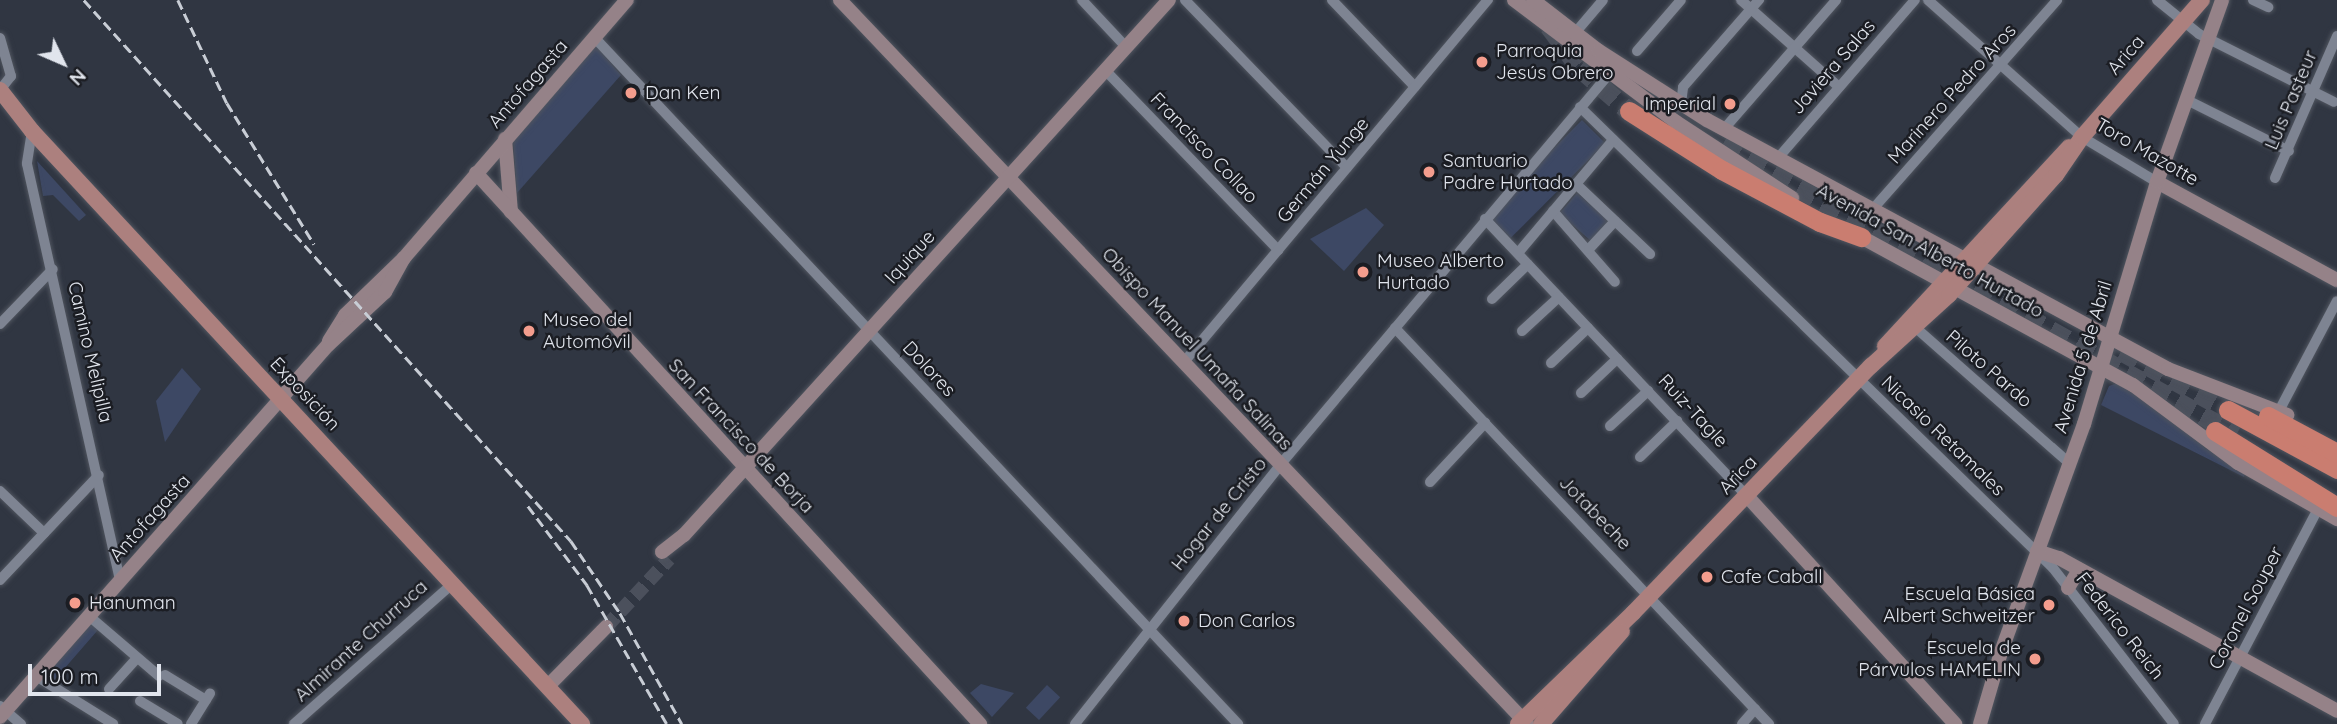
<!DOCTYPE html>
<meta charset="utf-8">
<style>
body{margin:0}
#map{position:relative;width:2337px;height:724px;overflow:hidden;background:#303642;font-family:Quicksand,sans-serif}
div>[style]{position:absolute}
.green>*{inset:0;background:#3d4864;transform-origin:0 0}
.secondary-tunnel>*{height:14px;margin-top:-7px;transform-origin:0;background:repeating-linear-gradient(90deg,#4b505c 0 14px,transparent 0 21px)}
.highway-tunnel>*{height:19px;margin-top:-9.5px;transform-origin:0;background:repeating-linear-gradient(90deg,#4b505c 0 19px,transparent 0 29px)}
.roads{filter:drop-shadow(0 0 2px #50555f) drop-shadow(0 0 2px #50555f)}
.street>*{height:10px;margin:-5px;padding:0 5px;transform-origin:5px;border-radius:5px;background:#7e8492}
.secondary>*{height:14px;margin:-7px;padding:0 7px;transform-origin:7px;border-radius:7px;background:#958288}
.primary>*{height:16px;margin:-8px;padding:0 8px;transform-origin:8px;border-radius:8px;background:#ac807e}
.highway>*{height:19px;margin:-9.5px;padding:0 9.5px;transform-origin:9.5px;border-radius:9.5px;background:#ca7d70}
.rail>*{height:2.5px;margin-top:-1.25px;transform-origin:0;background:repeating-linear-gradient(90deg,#c8cdd5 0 10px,transparent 0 15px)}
.dots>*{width:19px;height:19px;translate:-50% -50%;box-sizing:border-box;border:4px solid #1b1d23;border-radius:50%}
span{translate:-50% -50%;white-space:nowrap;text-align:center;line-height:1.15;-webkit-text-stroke:5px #1b1d23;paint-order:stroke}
.poi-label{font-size:19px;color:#e1e5ed}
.left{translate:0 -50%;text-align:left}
.right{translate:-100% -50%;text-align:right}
.street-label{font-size:19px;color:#e1e5ed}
.north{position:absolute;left:28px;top:28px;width:70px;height:70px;-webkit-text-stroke:5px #1b1d23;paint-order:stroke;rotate:134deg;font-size:19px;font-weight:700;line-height:28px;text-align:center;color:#e1e5ed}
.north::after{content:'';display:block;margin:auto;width:24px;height:32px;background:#e1e5ed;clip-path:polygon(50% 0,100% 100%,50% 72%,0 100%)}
.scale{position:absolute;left:28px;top:664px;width:133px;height:32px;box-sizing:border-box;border:4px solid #e1e5ed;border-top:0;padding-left:9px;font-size:21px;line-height:24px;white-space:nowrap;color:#e1e5ed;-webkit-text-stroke:5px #1b1d23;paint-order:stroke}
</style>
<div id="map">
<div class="green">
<i style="clip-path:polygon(594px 44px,621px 75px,517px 193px,513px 137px)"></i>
<i style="left:1582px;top:120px;width:33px;height:134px;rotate:45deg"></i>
<i style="clip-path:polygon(37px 161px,86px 215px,79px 221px,53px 195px,43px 196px)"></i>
<i style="left:1577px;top:193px;width:44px;height:27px;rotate:41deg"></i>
<i style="clip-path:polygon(1366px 208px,1384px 225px,1344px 271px,1310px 239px)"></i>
<i style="clip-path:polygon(182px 368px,201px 389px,165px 442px,156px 401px)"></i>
<i style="clip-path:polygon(2120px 382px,2192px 434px,2205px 448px,2245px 473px,2244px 477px,2101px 405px,2109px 386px)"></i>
<i style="left:92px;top:620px;width:11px;height:74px;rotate:41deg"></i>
<i style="clip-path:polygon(981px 684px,1014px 693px,992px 717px,970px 693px)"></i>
<i style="left:1047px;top:685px;width:18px;height:31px;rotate:43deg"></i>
</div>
<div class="secondary-tunnel">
<i style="left:606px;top:627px;width:93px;rotate:-47.2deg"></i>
</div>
<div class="highway-tunnel">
<i style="left:1549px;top:26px;width:51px;rotate:53.8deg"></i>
<i style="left:1579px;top:67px;width:67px;rotate:41.3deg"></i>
<i style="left:1722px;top:145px;width:590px;rotate:29.35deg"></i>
<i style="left:2121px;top:351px;width:122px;rotate:28.9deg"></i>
</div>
<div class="roads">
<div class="street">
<i style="left:1082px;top:0;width:64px;rotate:46.9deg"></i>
<i style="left:1185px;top:0;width:233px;rotate:46deg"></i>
<i style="left:1332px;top:0;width:120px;rotate:46.3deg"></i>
<i style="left:1741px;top:0;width:131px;rotate:41.6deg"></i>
<i style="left:1928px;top:0;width:206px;rotate:41.7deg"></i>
<i style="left:2082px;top:137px;width:87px;rotate:31deg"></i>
<i style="left:2157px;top:0;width:54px;rotate:39deg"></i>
<i style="left:2199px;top:34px;width:151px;rotate:26.7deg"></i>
<i style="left:2253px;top:0;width:17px;rotate:25deg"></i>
<i style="left:1575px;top:33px;width:43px;rotate:-49.7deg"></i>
<i style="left:594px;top:37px;width:942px;rotate:46.85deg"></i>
<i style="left:0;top:38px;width:40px;rotate:74deg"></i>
<i style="left:11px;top:76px;width:18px;rotate:128deg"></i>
<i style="left:1637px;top:51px;width:67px;rotate:-49.2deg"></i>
<i style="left:1105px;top:70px;width:250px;rotate:46.1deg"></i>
<i style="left:2187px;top:100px;width:114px;rotate:26.6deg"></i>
<i style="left:1681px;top:104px;width:17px;rotate:-83deg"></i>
<i style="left:1683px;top:87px;width:116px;rotate:-48.9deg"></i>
<i style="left:1580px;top:107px;width:660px;rotate:44.26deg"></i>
<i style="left:2053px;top:568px;width:197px;rotate:52.2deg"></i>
<i style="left:1724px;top:129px;width:171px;rotate:-49deg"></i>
<i style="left:32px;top:131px;width:33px;rotate:99deg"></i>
<i style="left:27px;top:164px;width:427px;rotate:77.4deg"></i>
<i style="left:1778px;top:158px;width:209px;rotate:-49.1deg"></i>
<i style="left:2275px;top:178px;width:155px;rotate:-66.4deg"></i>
<i style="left:1576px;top:184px;width:102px;rotate:43.4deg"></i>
<i style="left:1872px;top:210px;width:280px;rotate:-48.6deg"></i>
<i style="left:1553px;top:211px;width:94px;rotate:48.9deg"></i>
<i style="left:1485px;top:219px;width:381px;rotate:46.6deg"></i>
<i style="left:1589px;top:249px;width:38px;rotate:-47deg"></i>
<i style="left:1518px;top:253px;width:148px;rotate:-49.9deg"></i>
<i style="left:1492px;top:299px;width:50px;rotate:-44.2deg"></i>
<i style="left:0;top:324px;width:76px;rotate:-46.1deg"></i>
<i style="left:1395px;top:328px;width:545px;rotate:46.64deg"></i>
<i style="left:1916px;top:328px;width:205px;rotate:41.4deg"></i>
<i style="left:1522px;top:331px;width:50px;rotate:-42.6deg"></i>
<i style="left:1184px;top:362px;width:473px;rotate:-50deg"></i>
<i style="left:1551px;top:363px;width:51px;rotate:-43.4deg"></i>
<i style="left:1581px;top:393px;width:50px;rotate:-43.4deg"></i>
<i style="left:2279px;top:411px;width:124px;rotate:-62.2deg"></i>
<i style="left:1610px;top:426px;width:52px;rotate:-42.6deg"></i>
<i style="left:1640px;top:457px;width:52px;rotate:-44.2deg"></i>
<i style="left:1430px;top:482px;width:81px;rotate:-47deg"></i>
<i style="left:0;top:491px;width:61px;rotate:43.7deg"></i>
<i style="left:0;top:580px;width:144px;rotate:-46.7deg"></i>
<i style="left:89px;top:616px;width:92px;rotate:40.6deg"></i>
<i style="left:165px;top:675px;width:48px;rotate:31.4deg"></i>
<i style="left:36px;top:676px;width:91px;rotate:31.9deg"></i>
<i style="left:109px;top:689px;width:42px;rotate:-47.9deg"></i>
<i style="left:140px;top:701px;width:44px;rotate:31.2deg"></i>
<i style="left:0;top:706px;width:28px;rotate:41deg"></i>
<i style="left:191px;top:724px;width:36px;rotate:-58deg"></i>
<i style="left:294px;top:724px;width:211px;rotate:-41.5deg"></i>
<i style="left:1075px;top:724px;width:330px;rotate:-51.6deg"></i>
<i style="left:1280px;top:465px;width:512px;rotate:-49.91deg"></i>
<i style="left:1742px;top:724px;width:20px;rotate:-49deg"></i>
<i style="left:2205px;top:724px;width:243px;rotate:-62.3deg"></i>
</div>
<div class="secondary">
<i style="left:840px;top:0;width:998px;rotate:46.5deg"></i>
<i style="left:1514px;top:0;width:203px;rotate:37deg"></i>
<i style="left:1676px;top:122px;width:139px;rotate:33.2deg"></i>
<i style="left:1533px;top:0;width:83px;rotate:37.7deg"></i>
<i style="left:1599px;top:51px;width:128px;rotate:32.6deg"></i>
<i style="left:1707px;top:120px;width:524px;rotate:28.37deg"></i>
<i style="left:2168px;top:369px;width:128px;rotate:21.1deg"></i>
<i style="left:505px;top:139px;width:73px;rotate:85.3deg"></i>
<i style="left:476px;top:173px;width:747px;rotate:47.55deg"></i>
<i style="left:2157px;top:182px;width:205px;rotate:28.6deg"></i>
<i style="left:1852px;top:232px;width:320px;rotate:28.6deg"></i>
<i style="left:2133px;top:385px;width:131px;rotate:36.6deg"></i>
<i style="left:2238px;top:463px;width:114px;rotate:29.5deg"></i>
<i style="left:329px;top:341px;width:31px;rotate:-58deg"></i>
<i style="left:345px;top:315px;width:82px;rotate:-44deg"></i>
<i style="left:404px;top:258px;width:341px;rotate:-49.2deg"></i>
<i style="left:1747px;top:496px;width:309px;rotate:47.6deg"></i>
<i style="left:2037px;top:551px;width:23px;rotate:18deg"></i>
<i style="left:2059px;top:558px;width:317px;rotate:28.8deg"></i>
<i style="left:662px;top:552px;width:28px;rotate:-38deg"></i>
<i style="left:684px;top:535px;width:722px;rotate:-47.81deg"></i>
<i style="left:2068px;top:588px;width:21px;rotate:-59deg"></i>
<i style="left:548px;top:686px;width:83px;rotate:-45.5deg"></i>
<i style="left:0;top:717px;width:496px;rotate:-48.6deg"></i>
<i style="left:328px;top:345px;width:78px;rotate:-42.9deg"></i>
<i style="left:385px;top:292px;width:39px;rotate:-61deg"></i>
<i style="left:1980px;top:724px;width:75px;rotate:-73.7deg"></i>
<i style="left:2001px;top:652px;width:243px;rotate:-70deg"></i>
<i style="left:2084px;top:424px;width:253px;rotate:-73.2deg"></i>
<i style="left:2157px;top:182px;width:193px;rotate:-70.3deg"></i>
</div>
<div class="primary">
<i style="left:0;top:90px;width:52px;rotate:52deg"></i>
<i style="left:32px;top:131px;width:809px;rotate:47.15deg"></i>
<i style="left:1885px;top:346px;width:271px;rotate:-47.2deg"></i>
<i style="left:1518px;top:724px;width:161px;rotate:-44deg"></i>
<i style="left:1634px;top:612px;width:342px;rotate:-46.1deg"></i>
<i style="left:1871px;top:366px;width:105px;rotate:-42.3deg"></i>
<i style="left:1949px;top:295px;width:161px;rotate:-48.3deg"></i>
<i style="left:2056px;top:175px;width:46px;rotate:-55.6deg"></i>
<i style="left:2082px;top:137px;width:182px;rotate:-48.8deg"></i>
<i style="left:1541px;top:724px;width:123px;rotate:-48.9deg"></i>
</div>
<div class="highway">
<i style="left:1629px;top:111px;width:110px;rotate:32.4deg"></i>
<i style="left:1722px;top:170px;width:111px;rotate:28deg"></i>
<i style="left:1820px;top:222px;width:44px;rotate:20.1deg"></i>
<i style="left:2228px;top:410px;width:124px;rotate:28.4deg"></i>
<i style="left:2268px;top:416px;width:78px;rotate:28.2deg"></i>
<i style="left:2215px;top:431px;width:144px;rotate:31.9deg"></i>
</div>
</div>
<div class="rail">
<i style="left:84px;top:0;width:728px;rotate:48.01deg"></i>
<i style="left:571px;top:541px;width:87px;rotate:55.8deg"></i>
<i style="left:620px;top:613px;width:127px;rotate:60.8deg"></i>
<i style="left:178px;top:0;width:114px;rotate:64.6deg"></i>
<i style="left:227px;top:103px;width:166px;rotate:58.3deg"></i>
<i style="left:528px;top:506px;width:99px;rotate:53.2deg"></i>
<i style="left:587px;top:585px;width:160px;rotate:60.1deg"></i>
</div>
<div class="dots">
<i style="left:1482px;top:62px;background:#f49d8d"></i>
<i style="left:631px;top:93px;background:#f49d8d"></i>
<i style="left:1730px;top:104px;background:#f49d8d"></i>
<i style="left:1429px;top:172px;background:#f49d8d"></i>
<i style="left:1363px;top:272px;background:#f49d8d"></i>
<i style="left:529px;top:331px;background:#f49d8d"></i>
<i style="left:1707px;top:577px;background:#f49d8d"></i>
<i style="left:75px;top:603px;background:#f49d8d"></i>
<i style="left:2049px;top:605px;background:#f49d8d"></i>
<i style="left:1184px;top:621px;background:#f49d8d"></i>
<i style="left:2035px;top:659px;background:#f49d8d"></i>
</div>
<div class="poi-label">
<span class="left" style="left:1496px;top:62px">Parroquia<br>Jesús Obrero</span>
<span class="left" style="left:645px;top:93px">Dan Ken</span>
<span class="right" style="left:1716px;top:104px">Imperial</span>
<span class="left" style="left:1443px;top:172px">Santuario<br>Padre Hurtado</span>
<span class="left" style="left:1377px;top:272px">Museo Alberto<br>Hurtado</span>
<span class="left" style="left:543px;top:331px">Museo del<br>Automóvil</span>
<span class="left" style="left:1721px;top:577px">Cafe Caball</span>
<span class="right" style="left:2035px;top:605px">Escuela Básica<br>Albert Schweitzer</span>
<span class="left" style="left:89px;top:603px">Hanuman</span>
<span class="left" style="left:1198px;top:621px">Don Carlos</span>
<span class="right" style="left:2021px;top:659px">Escuela de<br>Párvulos HAMELIN</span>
</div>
<div class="street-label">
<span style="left:2126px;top:55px;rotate:-49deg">Arica</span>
<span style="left:1833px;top:67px;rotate:-49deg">Javiera Salas</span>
<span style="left:528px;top:84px;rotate:-49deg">Antofagasta</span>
<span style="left:1952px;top:94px;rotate:-48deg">Marinero Pedro Aros</span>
<span style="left:2291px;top:100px;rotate:-67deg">Luis Pasteur</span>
<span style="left:1204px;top:148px;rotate:46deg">Francisco Collao</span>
<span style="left:2147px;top:152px;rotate:30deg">Toro Mazotte</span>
<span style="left:1323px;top:170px;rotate:-50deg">Germán Yunge</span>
<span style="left:1930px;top:251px;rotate:29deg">Avenida San Alberto Hurtado</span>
<span style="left:910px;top:257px;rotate:-48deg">Iquique</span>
<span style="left:1197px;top:349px;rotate:47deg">Obispo Manuel Umaña Salinas</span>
<span style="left:90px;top:352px;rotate:77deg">Camino Melipilla</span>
<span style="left:2083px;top:357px;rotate:-73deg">Avenida 5 de Abril</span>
<span style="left:929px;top:369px;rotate:47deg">Dolores</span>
<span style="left:1989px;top:369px;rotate:41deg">Piloto Pardo</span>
<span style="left:305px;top:394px;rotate:47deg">Exposición</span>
<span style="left:1693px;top:411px;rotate:47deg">Ruiz-Tagle</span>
<span style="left:741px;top:436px;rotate:47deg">San Francisco de Borja</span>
<span style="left:1943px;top:436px;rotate:44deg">Nicasio Retamales</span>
<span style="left:1738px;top:475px;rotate:-46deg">Arica</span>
<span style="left:1595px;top:513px;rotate:46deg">Jotabeche</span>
<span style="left:1219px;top:514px;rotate:-51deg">Hogar de Cristo</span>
<span style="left:150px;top:518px;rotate:-48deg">Antofagasta</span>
<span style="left:2246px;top:608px;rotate:-62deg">Coronel Souper</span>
<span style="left:2120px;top:626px;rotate:52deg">Federico Reich</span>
<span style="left:361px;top:641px;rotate:-42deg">Almirante Churruca</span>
</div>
<div class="north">N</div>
<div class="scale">100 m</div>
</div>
